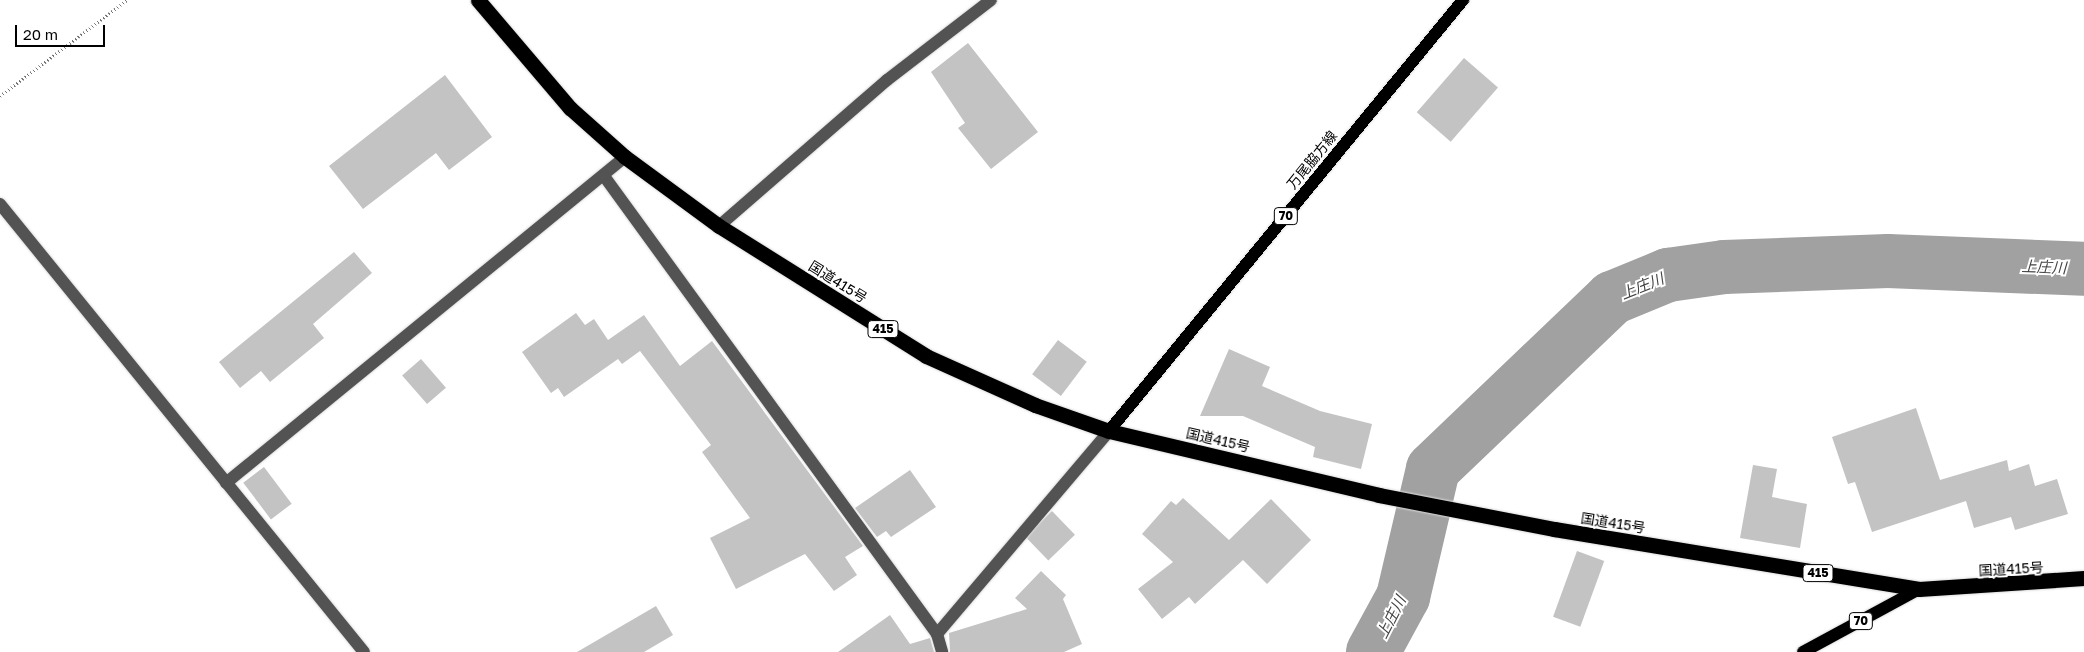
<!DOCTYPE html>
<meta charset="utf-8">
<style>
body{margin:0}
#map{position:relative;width:2084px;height:652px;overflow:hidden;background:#fff;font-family:"Golos Text","Noto Sans JP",sans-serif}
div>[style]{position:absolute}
.river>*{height:54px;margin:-27px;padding:0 27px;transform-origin:27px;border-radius:27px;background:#a1a1a1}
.building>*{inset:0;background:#c3c3c3;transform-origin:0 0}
.path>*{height:3px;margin-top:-1.5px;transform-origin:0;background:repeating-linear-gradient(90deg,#757575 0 1px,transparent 0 3.5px)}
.roads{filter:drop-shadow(0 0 1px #dbdbdb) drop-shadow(0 0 1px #dbdbdb)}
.minor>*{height:12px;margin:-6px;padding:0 6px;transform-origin:6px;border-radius:6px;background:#535353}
.major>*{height:12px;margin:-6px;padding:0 6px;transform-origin:6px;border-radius:6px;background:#000}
.highway>*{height:15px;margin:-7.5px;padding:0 7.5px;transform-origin:7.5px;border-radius:7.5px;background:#000}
span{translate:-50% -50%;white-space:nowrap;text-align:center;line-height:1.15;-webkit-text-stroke:4px #fff;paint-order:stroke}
.shield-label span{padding:1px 4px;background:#fff;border:1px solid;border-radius:4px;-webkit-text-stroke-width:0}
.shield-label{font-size:12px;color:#000;font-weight:700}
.street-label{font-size:14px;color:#000}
.water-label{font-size:15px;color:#424242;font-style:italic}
.scale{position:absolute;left:15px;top:25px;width:90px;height:22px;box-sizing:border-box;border:2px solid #000;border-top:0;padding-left:6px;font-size:15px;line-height:18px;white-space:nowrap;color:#000;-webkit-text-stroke:4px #fff;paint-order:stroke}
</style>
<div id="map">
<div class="river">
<i style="left:1373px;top:652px;width:63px;rotate:-61.4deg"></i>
<i style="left:1403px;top:597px;width:131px;rotate:-76.8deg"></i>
<i style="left:1433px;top:469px;width:248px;rotate:-43.7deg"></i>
<i style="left:1612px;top:298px;width:61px;rotate:-22.3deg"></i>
<i style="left:1668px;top:275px;width:57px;rotate:-8.1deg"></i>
<i style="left:1724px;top:267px;width:164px;rotate:-2.1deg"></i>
<i style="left:1888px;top:261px;width:196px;rotate:2.3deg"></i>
</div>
<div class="building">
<i style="clip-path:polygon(968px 43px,1038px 132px,991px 169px,958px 128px,965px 123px,931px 72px)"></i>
<i style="left:1464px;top:58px;width:45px;height:72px;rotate:41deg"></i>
<i style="clip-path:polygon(445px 75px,492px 137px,449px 170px,436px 153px,363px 209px,329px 166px)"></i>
<i style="clip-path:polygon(354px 252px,372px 273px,313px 324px,324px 338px,270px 382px,261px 371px,240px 388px,219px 362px)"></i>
<i style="clip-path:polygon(576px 313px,585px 325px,594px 319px,608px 340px,644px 315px,680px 366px,712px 341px,863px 546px,845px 557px,857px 575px,834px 591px,805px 554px,736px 589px,710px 538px,750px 518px,702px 452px,711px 445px,640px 351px,622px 364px,618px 359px,564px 397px,558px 388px,551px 393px,522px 352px)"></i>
<i style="left:1058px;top:340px;width:36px;height:43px;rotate:37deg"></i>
<i style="clip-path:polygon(1229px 349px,1270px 367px,1262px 386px,1320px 411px,1372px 424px,1361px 469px,1313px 457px,1315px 447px,1243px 416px,1200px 416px)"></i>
<i style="left:421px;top:359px;width:38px;height:25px;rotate:49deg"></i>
<i style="clip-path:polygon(1916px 408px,1940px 480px,2007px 460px,2009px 471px,2029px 464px,2035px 486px,2057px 479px,2068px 514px,2015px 530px,2011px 517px,1974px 528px,1966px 501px,1872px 532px,1855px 482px,1848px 484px,1832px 437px)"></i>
<i style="clip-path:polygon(1753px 465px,1777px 469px,1772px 497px,1807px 504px,1800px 548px,1740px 538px)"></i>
<i style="left:264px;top:467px;width:46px;height:26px;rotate:53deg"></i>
<i style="clip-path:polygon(910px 470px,936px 507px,891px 537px,886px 531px,877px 537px,855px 508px)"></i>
<i style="clip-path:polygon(1183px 498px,1229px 540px,1271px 499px,1311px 540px,1267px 584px,1243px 560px,1195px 604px,1189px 597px,1162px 619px,1138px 589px,1173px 562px,1142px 534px,1171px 501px,1176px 505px)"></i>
<i style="left:1052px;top:511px;width:33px;height:37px;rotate:46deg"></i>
<i style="left:1577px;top:551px;width:29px;height:70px;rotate:20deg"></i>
<i style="clip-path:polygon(1041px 571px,1066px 595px,1063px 599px,1082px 644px,1064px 652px,950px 652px,949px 633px,1027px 609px,1015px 598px)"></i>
<i style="clip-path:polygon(656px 606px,673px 635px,644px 652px,577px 652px)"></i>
<i style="clip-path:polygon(890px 615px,910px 644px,930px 638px,934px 652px,838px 652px)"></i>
</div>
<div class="path">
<i style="left:0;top:96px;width:159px;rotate:-37.1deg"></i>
</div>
<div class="roads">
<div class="minor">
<i style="left:604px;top:176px;width:566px;rotate:53.98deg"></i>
<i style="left:937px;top:634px;width:19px;rotate:74deg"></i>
<i style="left:0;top:204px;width:577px;rotate:50.91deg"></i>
<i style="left:719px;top:226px;width:223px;rotate:-41deg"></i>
<i style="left:887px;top:80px;width:131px;rotate:-37.6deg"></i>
<i style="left:226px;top:483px;width:515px;rotate:-39.25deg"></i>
<i style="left:937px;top:634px;width:266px;rotate:-49.7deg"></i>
</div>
<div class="major">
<i style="left:1109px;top:431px;width:558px;rotate:-50.6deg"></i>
<i style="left:1803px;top:652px;width:132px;rotate:-28.5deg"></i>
</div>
<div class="highway">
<i style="left:478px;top:0;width:142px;rotate:49.6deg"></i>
<i style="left:570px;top:108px;width:74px;rotate:41.7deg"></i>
<i style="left:625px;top:157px;width:117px;rotate:36.3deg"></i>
<i style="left:719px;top:226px;width:244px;rotate:32.1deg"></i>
<i style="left:926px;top:356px;width:120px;rotate:24.2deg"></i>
<i style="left:1035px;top:405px;width:78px;rotate:19.4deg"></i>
<i style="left:1109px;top:431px;width:277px;rotate:13.3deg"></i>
<i style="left:1379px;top:495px;width:178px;rotate:11deg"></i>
<i style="left:1554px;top:529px;width:370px;rotate:9.3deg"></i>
<i style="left:1919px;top:589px;width:165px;rotate:-3.8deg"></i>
</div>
</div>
<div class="shield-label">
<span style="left:1286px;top:216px">70</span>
<span style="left:883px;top:329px">415</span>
<span style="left:1818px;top:573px">415</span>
<span style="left:1861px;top:621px">70</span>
</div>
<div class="street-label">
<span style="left:1312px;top:160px;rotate:-51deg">万尾脇方線</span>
<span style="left:838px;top:282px;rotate:32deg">国道415号</span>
<span style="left:1218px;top:440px;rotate:13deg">国道415号</span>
<span style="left:1613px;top:523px;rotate:9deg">国道415号</span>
<span style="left:2011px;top:569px;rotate:-3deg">国道415号</span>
</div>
<div class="water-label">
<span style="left:2044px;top:267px;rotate:2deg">上庄川</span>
<span style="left:1642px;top:286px;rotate:-22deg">上庄川</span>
<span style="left:1391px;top:617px;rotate:-63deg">上庄川</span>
</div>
<div class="scale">20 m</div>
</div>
